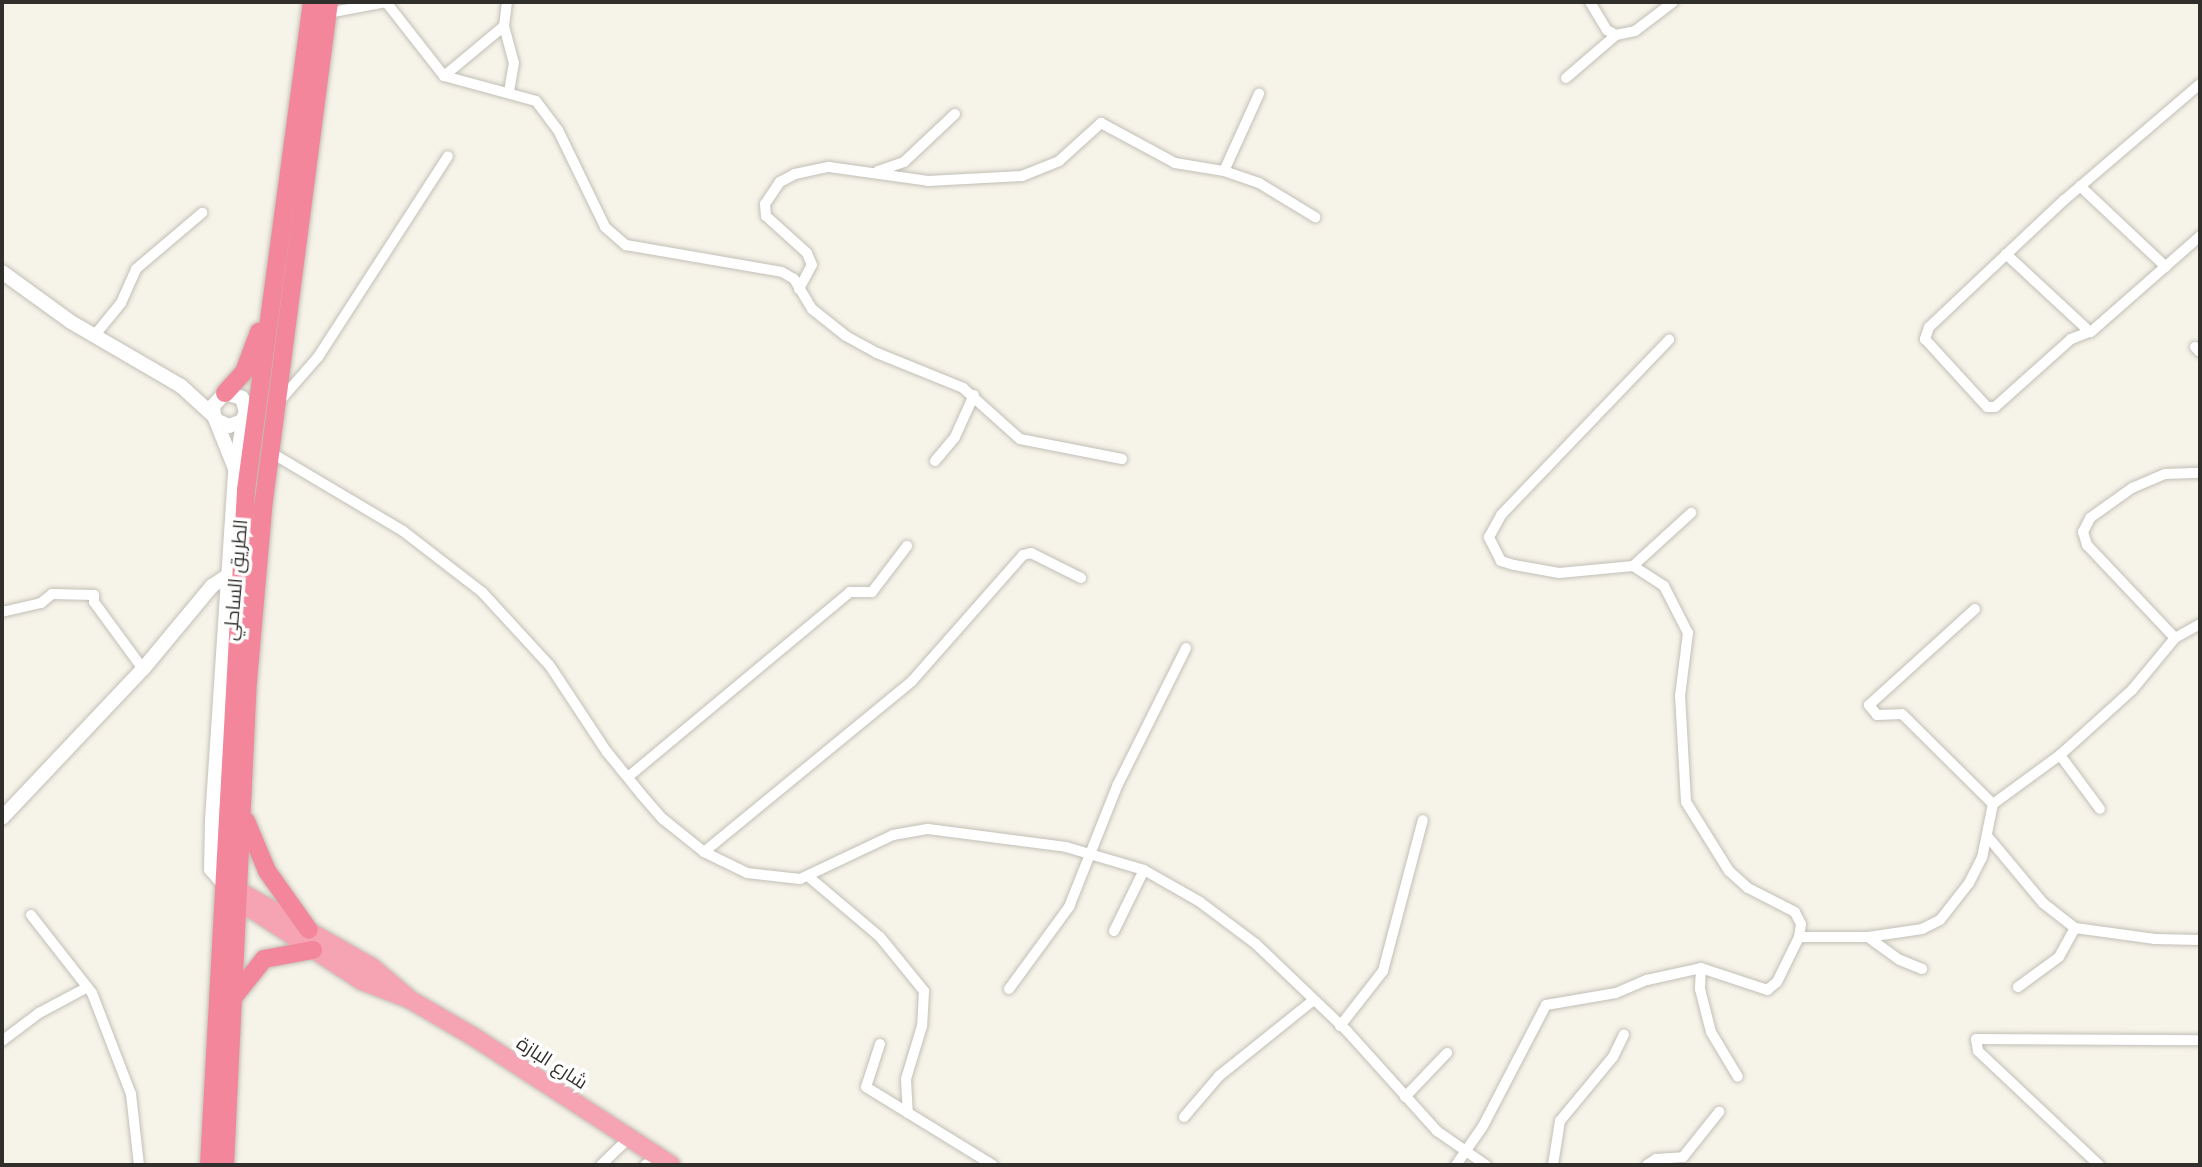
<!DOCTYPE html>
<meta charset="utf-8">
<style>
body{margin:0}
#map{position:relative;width:2202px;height:1167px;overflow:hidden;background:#f6f3e9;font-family:Arial,Cairo,sans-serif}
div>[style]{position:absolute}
.roads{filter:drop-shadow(0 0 2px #c2bfb6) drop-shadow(0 0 2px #c2bfb6)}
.minor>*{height:10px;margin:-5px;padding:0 5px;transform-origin:5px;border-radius:5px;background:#fff}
.tertiary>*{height:14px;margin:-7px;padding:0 7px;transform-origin:7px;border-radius:7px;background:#fff}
.primary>*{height:18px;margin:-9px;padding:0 9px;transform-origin:9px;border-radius:9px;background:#f6a4b3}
.trunk>*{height:18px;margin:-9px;padding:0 9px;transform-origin:9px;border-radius:9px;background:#f3869a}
span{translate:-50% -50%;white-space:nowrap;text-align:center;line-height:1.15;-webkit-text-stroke:7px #fff;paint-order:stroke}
.street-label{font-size:19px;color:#302f2b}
.frame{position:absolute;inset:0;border:4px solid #302f2b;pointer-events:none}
</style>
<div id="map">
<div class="roads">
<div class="minor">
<i style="left:507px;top:2px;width:24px;rotate:97deg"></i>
<i style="left:504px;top:26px;width:38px;rotate:75deg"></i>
<i style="left:514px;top:63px;width:28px;rotate:100deg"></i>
<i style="left:1590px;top:2px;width:33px;rotate:59deg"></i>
<i style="left:1607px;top:30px;width:10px;rotate:29deg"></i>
<i style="left:1616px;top:35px;width:19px;rotate:-12deg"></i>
<i style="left:1635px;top:31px;width:48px;rotate:-37.3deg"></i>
<i style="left:328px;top:13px;width:59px;rotate:-10.7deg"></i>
<i style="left:386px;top:2px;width:94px;rotate:51.9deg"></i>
<i style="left:444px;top:76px;width:95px;rotate:15.2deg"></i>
<i style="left:536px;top:101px;width:36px;rotate:53deg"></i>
<i style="left:558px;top:130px;width:108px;rotate:64.1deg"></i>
<i style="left:605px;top:227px;width:28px;rotate:41deg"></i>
<i style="left:626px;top:245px;width:158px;rotate:9.8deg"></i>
<i style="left:782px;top:272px;width:14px;rotate:30deg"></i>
<i style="left:794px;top:279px;width:35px;rotate:59deg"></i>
<i style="left:812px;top:309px;width:43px;rotate:38.5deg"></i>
<i style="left:846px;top:336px;width:35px;rotate:29deg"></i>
<i style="left:877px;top:353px;width:93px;rotate:22.1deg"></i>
<i style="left:963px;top:388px;width:76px;rotate:41.8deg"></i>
<i style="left:1020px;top:439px;width:104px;rotate:11.1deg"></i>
<i style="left:444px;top:76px;width:78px;rotate:-39.8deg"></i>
<i style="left:1566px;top:78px;width:66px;rotate:-40.7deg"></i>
<i style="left:2200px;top:84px;width:179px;rotate:139.5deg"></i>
<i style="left:2064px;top:200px;width:185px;rotate:136.7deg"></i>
<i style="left:1929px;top:327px;width:13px;rotate:108deg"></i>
<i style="left:1925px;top:339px;width:92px;rotate:47.6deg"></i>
<i style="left:1987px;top:407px;width:8px"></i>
<i style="left:1995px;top:407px;width:102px;rotate:-41.8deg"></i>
<i style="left:2071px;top:339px;width:22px;rotate:-21deg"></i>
<i style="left:2092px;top:331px;width:144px;rotate:-41.3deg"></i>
<i style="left:878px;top:171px;width:28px;rotate:-19deg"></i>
<i style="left:904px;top:162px;width:70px;rotate:-43.3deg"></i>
<i style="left:1224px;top:171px;width:37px;rotate:19deg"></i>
<i style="left:1259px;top:183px;width:66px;rotate:31.3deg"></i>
<i style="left:2080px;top:186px;width:118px;rotate:43.3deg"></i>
<i style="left:2006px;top:254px;width:115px;rotate:42.9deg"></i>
<i style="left:799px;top:289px;width:27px;rotate:-62deg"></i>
<i style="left:812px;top:265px;width:13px;rotate:-113deg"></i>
<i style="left:807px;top:253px;width:55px;rotate:-137.9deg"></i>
<i style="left:766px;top:216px;width:12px;rotate:-95deg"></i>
<i style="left:765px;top:204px;width:27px;rotate:-56deg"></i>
<i style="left:780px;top:182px;width:17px;rotate:-28deg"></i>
<i style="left:795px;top:174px;width:35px;rotate:-12deg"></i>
<i style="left:829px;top:167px;width:100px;rotate:8deg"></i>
<i style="left:928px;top:181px;width:94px;rotate:-3deg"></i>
<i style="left:1022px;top:176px;width:40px;rotate:-22deg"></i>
<i style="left:1059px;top:161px;width:57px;rotate:-42.1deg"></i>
<i style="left:1101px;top:123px;width:84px;rotate:28.4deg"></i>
<i style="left:1175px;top:163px;width:50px;rotate:9.3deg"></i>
<i style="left:1224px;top:171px;width:85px;rotate:-65.6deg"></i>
<i style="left:94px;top:336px;width:43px;rotate:-50.7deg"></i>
<i style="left:121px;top:303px;width:37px;rotate:-66deg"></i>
<i style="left:136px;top:269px;width:87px;rotate:-40.3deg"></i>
<i style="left:2195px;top:347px;width:7px;rotate:45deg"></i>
<i style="left:277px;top:404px;width:62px;rotate:-48.9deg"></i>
<i style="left:318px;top:357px;width:239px;rotate:-57.1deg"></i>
<i style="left:270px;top:452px;width:155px;rotate:30.7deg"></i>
<i style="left:403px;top:531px;width:100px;rotate:37.7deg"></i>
<i style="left:482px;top:592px;width:100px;rotate:47.4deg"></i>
<i style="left:550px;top:666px;width:103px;rotate:56.5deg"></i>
<i style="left:607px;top:752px;width:54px;rotate:51deg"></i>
<i style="left:641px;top:794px;width:33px;rotate:49deg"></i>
<i style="left:663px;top:819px;width:53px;rotate:38.8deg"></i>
<i style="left:704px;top:852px;width:48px;rotate:26deg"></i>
<i style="left:747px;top:873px;width:53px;rotate:6.5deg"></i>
<i style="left:800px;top:879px;width:103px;rotate:-25.3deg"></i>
<i style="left:893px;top:835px;width:36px;rotate:-10deg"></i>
<i style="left:928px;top:829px;width:139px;rotate:7.4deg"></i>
<i style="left:1066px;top:847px;width:81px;rotate:16.4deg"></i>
<i style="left:1144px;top:870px;width:64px;rotate:29.7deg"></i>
<i style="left:1200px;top:902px;width:70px;rotate:36.9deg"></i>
<i style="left:1256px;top:944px;width:126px;rotate:43.7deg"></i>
<i style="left:1347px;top:1031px;width:135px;rotate:48deg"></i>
<i style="left:1437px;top:1131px;width:60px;rotate:34.8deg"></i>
<i style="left:935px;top:461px;width:31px;rotate:-50deg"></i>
<i style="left:955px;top:437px;width:46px;rotate:-65.7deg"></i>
<i style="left:1633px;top:566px;width:79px;rotate:-42.4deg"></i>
<i style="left:1975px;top:609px;width:143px;rotate:137.8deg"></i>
<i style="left:1869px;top:705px;width:13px;rotate:51deg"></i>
<i style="left:1877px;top:715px;width:25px;rotate:-2deg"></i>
<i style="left:1902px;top:714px;width:128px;rotate:44.7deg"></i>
<i style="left:2px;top:612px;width:40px;rotate:-13deg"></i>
<i style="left:41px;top:603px;width:14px;rotate:-39deg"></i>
<i style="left:52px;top:594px;width:42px;rotate:1.4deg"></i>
<i style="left:94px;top:595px;width:7px;rotate:90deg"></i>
<i style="left:94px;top:602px;width:83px;rotate:53.8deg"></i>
<i style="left:2175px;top:638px;width:128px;rotate:-133.4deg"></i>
<i style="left:2087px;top:545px;width:14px;rotate:-107deg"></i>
<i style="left:2083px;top:532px;width:16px;rotate:-63deg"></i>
<i style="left:2090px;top:518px;width:52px;rotate:-35.5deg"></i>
<i style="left:2132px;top:488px;width:36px;rotate:-23deg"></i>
<i style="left:2165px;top:474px;width:35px;rotate:-2deg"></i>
<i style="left:2060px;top:755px;width:67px;rotate:53.5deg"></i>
<i style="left:628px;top:777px;width:289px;rotate:-39.8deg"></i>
<i style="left:850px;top:592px;width:22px"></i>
<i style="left:872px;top:592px;width:58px;rotate:-52.7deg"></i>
<i style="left:1988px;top:837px;width:86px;rotate:50.2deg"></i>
<i style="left:2043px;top:903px;width:41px;rotate:38deg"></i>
<i style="left:2075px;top:928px;width:33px;rotate:119deg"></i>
<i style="left:2059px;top:957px;width:51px;rotate:143.8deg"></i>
<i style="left:704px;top:852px;width:269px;rotate:-39.4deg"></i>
<i style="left:912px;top:681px;width:168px;rotate:-48.6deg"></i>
<i style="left:1023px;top:555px;width:8px;rotate:-14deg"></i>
<i style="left:1031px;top:553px;width:56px;rotate:26.6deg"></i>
<i style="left:809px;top:877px;width:93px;rotate:40.2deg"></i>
<i style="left:880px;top:937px;width:70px;rotate:50.8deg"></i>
<i style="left:924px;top:991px;width:35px;rotate:93deg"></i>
<i style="left:922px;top:1026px;width:55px;rotate:106.8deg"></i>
<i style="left:906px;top:1079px;width:34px;rotate:87deg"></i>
<i style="left:31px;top:915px;width:99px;rotate:52deg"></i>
<i style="left:92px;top:993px;width:108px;rotate:68.9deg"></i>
<i style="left:131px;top:1094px;width:71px;rotate:83.6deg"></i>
<i style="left:2075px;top:928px;width:81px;rotate:7.8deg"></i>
<i style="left:2155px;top:939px;width:45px;rotate:1.3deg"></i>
<i style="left:1114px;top:931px;width:68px;rotate:-63.8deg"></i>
<i style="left:1799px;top:937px;width:69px"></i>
<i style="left:1868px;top:937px;width:55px;rotate:-8.4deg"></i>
<i style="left:1922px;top:929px;width:20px;rotate:-27deg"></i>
<i style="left:1940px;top:920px;width:47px;rotate:-51.9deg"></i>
<i style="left:1969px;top:883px;width:28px;rotate:-63deg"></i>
<i style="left:1982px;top:858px;width:55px;rotate:-78.5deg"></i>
<i style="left:1993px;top:804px;width:83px;rotate:-36.2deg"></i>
<i style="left:2060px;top:755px;width:97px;rotate:-42.1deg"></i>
<i style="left:2132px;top:690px;width:67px;rotate:-50.4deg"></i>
<i style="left:2175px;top:638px;width:29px;rotate:-29deg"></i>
<i style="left:1868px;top:937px;width:39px;rotate:36deg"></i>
<i style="left:1900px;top:960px;width:24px;rotate:22deg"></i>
<i style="left:1701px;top:968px;width:21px;rotate:93deg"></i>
<i style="left:1700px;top:989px;width:44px;rotate:75.7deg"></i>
<i style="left:1711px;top:1032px;width:52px;rotate:59deg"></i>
<i style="left:1009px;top:989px;width:102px;rotate:-53.8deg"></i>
<i style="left:1069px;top:907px;width:132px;rotate:-68.3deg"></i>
<i style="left:1118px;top:784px;width:152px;rotate:-63.4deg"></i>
<i style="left:1340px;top:1026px;width:70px;rotate:-52deg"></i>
<i style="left:1383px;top:971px;width:156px;rotate:-75.2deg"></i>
<i style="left:2px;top:1041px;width:46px;rotate:-37.1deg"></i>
<i style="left:39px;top:1013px;width:55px;rotate:-28deg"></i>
<i style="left:880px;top:1044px;width:45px;rotate:108deg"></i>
<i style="left:866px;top:1087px;width:149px;rotate:31.6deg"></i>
<i style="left:1405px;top:1097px;width:61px;rotate:-46.3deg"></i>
<i style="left:1184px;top:1117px;width:54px;rotate:-49.5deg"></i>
<i style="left:1219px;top:1076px;width:118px;rotate:-38.8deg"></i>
<i style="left:601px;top:1165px;width:39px;rotate:-44deg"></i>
<i style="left:645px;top:1165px;width:17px;rotate:-25deg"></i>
<i style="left:1456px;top:1165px;width:47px;rotate:-55.3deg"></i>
<i style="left:1483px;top:1126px;width:136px;rotate:-62.5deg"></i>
<i style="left:1546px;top:1005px;width:71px;rotate:-9.7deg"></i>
<i style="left:1616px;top:993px;width:34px;rotate:-23deg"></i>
<i style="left:1647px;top:980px;width:55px;rotate:-12.5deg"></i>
<i style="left:1701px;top:968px;width:70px;rotate:18.4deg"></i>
<i style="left:1767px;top:990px;width:13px;rotate:-39deg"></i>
<i style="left:1777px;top:982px;width:50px;rotate:-63.9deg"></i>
<i style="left:1799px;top:937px;width:13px;rotate:-81deg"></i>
<i style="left:1801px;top:924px;width:13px;rotate:-117deg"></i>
<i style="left:1795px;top:912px;width:53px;rotate:-152.9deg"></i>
<i style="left:1748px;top:888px;width:25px;rotate:-138deg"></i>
<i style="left:1729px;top:871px;width:81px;rotate:-121.9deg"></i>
<i style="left:1686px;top:802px;width:106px;rotate:-93.2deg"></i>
<i style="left:1680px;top:696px;width:64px;rotate:-82.8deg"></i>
<i style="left:1688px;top:633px;width:53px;rotate:-117.1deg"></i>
<i style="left:1664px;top:586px;width:37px;rotate:-147deg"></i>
<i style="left:1633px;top:566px;width:74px;rotate:174.6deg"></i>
<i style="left:1559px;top:573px;width:46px;rotate:-169.9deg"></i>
<i style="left:1514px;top:565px;width:14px;rotate:-163deg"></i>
<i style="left:1501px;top:561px;width:27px;rotate:-117deg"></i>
<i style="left:1489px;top:537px;width:25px;rotate:-61deg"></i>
<i style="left:1501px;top:515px;width:243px;rotate:-46.2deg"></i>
<i style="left:1553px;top:1165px;width:45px;rotate:-81deg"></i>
<i style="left:1560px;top:1121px;width:83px;rotate:-50.4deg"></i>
<i style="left:1613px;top:1057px;width:25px;rotate:-64deg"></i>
<i style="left:1647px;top:1165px;width:11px;rotate:-34deg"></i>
<i style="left:1656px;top:1159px;width:27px;rotate:-4deg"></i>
<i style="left:1683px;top:1157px;width:58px;rotate:-51.3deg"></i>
<i style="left:2099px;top:1165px;width:166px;rotate:-136.7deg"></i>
<i style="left:1978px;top:1051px;width:12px;rotate:-99deg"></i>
<i style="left:1976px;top:1039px;width:224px;rotate:0.3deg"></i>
</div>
<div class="tertiary">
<i style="left:2px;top:272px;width:85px;rotate:35.9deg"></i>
<i style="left:71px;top:322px;width:127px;rotate:30.2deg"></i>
<i style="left:181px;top:386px;width:46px;rotate:42.4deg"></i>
<i style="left:216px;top:420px;width:14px;rotate:25deg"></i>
<i style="left:229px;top:426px;width:14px;rotate:-21deg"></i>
<i style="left:242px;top:421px;width:10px;rotate:-66deg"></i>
<i style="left:246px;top:412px;width:15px;rotate:-106deg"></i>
<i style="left:242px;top:398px;width:18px;rotate:-164deg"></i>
<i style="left:225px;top:393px;width:18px;rotate:133deg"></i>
<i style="left:213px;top:406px;width:10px;rotate:84deg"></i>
<i style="left:214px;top:416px;width:54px;rotate:68.2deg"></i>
<i style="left:2px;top:818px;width:205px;rotate:-46.6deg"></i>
<i style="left:143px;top:669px;width:108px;rotate:-50.3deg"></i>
<i style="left:212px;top:586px;width:18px;rotate:-34deg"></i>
<i style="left:223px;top:883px;width:18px;rotate:-131deg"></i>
<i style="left:211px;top:869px;width:49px;rotate:-88.8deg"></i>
<i style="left:212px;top:820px;width:351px;rotate:-86.2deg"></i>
<i style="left:235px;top:470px;width:53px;rotate:-80.2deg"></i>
</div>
<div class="primary">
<i style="left:227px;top:884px;width:167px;rotate:29.8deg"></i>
<i style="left:372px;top:967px;width:46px;rotate:40.6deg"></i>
<i style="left:224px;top:901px;width:30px;rotate:17deg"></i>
<i style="left:253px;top:910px;width:130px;rotate:33.1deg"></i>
<i style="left:362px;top:981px;width:50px;rotate:21deg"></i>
<i style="left:409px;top:999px;width:75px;rotate:30.3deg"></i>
<i style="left:474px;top:1037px;width:235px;rotate:33deg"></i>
</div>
<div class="trunk">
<i style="left:225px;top:393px;width:28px;rotate:-48deg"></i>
<i style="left:244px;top:372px;width:43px;rotate:-69.4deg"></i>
<i style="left:246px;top:821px;width:54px;rotate:67.2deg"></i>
<i style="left:267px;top:871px;width:72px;rotate:54.6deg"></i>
<i style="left:233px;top:998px;width:50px;rotate:-51.5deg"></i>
<i style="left:264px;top:959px;width:50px;rotate:-10.4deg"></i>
<i style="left:209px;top:1165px;width:676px;rotate:-86.86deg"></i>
<i style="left:246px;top:490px;width:492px;rotate:-82.3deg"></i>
<i style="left:225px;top:1165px;width:485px;rotate:-87.3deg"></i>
<i style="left:248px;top:681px;width:174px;rotate:-85deg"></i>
<i style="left:263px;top:508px;width:510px;rotate:-82.57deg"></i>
</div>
</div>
<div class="street-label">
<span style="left:236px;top:580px;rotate:-85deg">الطريق الساحلي</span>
<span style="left:552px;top:1063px;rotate:33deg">شارع البازة</span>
</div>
<div class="frame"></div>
</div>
